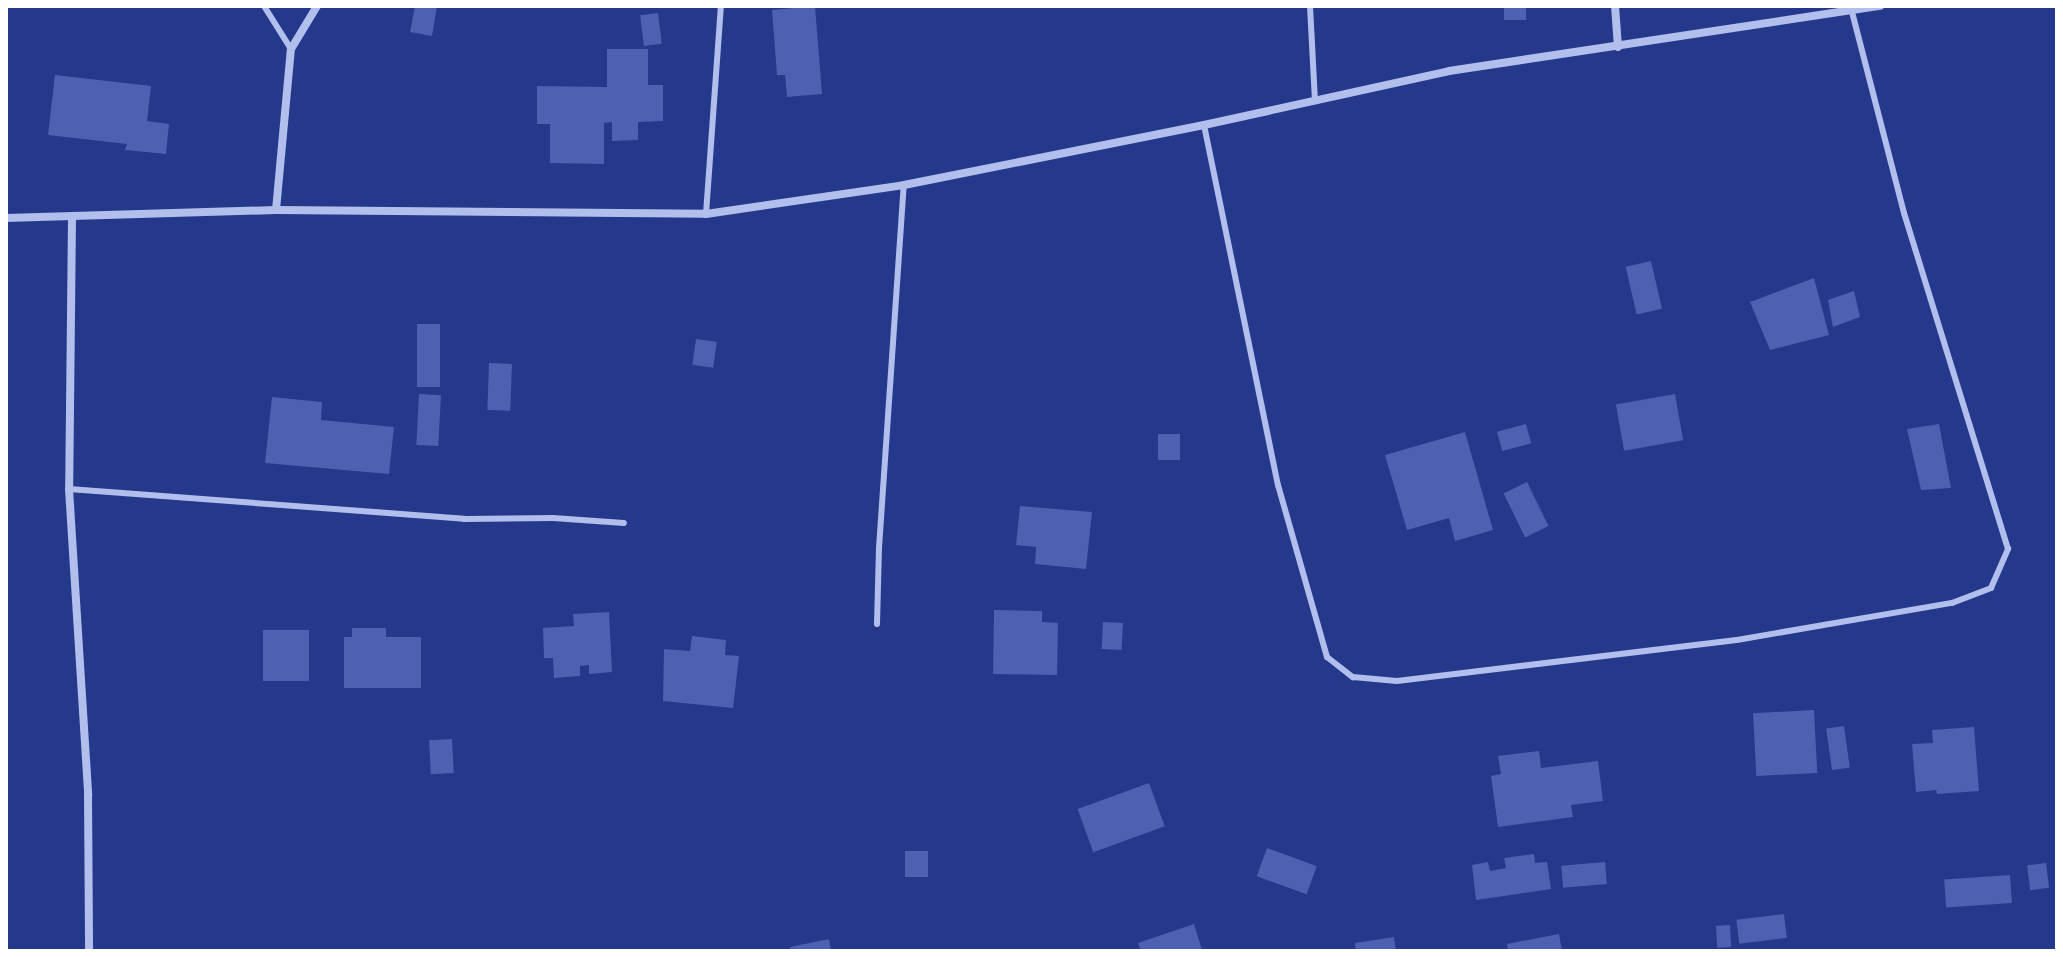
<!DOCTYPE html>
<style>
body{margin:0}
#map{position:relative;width:2063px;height:957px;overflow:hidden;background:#24388c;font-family:Manrope,sans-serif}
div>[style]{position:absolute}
.building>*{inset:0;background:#4c61b2;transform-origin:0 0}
.service>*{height:6px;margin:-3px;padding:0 3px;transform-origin:3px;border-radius:3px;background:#b2beeb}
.minor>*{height:8px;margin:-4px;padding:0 4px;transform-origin:4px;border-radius:4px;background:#b2beeb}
span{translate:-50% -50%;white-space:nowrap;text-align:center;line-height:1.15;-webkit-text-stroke:6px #24388c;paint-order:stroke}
.frame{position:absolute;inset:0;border:8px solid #fff;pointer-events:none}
</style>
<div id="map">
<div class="building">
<i style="clip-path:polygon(415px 6px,437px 6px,432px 36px,410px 32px)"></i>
<i style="clip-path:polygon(815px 6px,822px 94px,787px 97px,785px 75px,777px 75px,772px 10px)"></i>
<i style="left:1504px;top:6px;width:22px;height:14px"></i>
<i style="left:658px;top:13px;width:31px;height:18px;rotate:83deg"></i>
<i style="clip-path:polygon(607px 49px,648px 49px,648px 85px,663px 85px,663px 121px,638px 122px,638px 140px,612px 141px,612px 122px,604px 123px,604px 164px,550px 163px,550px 124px,537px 124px,537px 86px,607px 87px)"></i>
<i style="clip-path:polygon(55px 75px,151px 86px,147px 121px,169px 124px,166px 154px,125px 150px,127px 144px,48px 135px)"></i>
<i style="left:1651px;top:261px;width:49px;height:26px;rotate:77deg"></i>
<i style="clip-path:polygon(1814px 278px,1829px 335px,1770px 350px,1750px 302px)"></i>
<i style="clip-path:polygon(1854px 291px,1860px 317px,1833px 327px,1828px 300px)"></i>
<i style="left:417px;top:324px;width:23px;height:63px"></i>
<i style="left:696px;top:339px;width:21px;height:26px;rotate:8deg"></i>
<i style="left:489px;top:363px;width:23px;height:47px;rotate:2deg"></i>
<i style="left:419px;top:394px;width:22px;height:51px;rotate:3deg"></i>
<i style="left:1675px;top:394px;width:47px;height:60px;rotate:80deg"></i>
<i style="clip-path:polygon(272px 397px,322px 402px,321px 420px,394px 427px,389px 474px,265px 463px)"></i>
<i style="left:1526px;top:424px;width:20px;height:30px;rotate:75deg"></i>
<i style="clip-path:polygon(1939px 424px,1951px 488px,1921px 490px,1907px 429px)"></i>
<i style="clip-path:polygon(1465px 432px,1493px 530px,1455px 541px,1449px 518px,1407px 530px,1385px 455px)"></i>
<i style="left:1158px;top:434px;width:22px;height:26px"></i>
<i style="left:1527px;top:482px;width:49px;height:26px;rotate:64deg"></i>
<i style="clip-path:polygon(1020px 506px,1092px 512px,1086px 569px,1035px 564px,1036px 547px,1016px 545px)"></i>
<i style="clip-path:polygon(994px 610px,1042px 611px,1042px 622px,1058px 623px,1057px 675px,993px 674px)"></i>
<i style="clip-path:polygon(609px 612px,612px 672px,589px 674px,589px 665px,580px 666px,580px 676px,554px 678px,553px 658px,544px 658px,543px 628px,574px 626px,573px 614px)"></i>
<i style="left:1103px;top:622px;width:20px;height:27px;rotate:3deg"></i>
<i style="clip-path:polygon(352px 628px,386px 628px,386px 637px,421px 637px,421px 688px,344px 688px,344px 637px,352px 637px)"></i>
<i style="left:263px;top:630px;width:46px;height:51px"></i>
<i style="clip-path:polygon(692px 636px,726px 640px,725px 655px,739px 656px,733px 708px,663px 701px,664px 649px,690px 651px)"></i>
<i style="left:1814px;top:710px;width:63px;height:61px;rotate:87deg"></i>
<i style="left:1844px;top:726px;width:42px;height:18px;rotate:82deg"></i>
<i style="clip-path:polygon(1974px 727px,1979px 791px,1937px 794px,1936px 790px,1916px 792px,1912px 744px,1933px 743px,1932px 730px)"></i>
<i style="left:452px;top:739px;width:34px;height:23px;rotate:87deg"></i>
<i style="clip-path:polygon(1539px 751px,1541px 768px,1598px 761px,1603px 801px,1571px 805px,1573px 817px,1498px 827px,1491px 776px,1501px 774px,1498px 756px)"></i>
<i style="left:1149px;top:783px;width:46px;height:76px;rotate:70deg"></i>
<i style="left:1267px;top:848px;width:53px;height:30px;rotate:20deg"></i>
<i style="left:905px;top:851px;width:23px;height:26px"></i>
<i style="clip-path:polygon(1534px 854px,1535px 863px,1547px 862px,1551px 889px,1476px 900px,1472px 865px,1488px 862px,1490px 871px,1506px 868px,1504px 858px)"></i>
<i style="left:1605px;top:862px;width:22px;height:44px;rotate:85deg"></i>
<i style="left:2046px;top:863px;width:25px;height:19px;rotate:83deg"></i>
<i style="left:2010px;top:875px;width:28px;height:66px;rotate:86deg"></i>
<i style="left:1784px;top:914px;width:24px;height:48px;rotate:83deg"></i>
<i style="clip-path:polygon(1194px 924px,1202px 950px,1141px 951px,1138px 943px)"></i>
<i style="left:1730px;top:925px;width:22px;height:14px;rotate:87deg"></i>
<i style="clip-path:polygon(1559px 934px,1562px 951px,1508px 951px,1507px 944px)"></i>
<i style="clip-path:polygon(1394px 937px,1396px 951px,1356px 951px,1355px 943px)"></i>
<i style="clip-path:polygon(829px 939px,831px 951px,791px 951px,790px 947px)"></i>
</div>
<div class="service">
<i style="left:264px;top:6px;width:51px;rotate:57.9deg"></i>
<i style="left:1310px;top:6px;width:94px;rotate:87deg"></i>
<i style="left:1204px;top:125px;width:368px;rotate:78.4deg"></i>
<i style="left:1278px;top:485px;width:179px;rotate:74.1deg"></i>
<i style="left:1327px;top:657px;width:33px;rotate:38deg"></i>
<i style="left:1353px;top:677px;width:44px;rotate:5.2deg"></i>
<i style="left:1397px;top:681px;width:342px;rotate:-6.9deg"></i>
<i style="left:1737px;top:640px;width:218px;rotate:-9.8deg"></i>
<i style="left:1952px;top:603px;width:42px;rotate:-21deg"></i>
<i style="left:1991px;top:588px;width:43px;rotate:-66.4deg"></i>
<i style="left:2008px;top:549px;width:352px;rotate:-107.2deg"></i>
<i style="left:1904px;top:213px;width:208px;rotate:-104.5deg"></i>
<i style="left:706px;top:214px;width:209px;rotate:-85.9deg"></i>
<i style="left:69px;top:489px;width:396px;rotate:4.3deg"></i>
<i style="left:464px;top:519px;width:89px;rotate:-0.6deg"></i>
<i style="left:553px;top:518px;width:71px;rotate:4deg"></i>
<i style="left:877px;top:624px;width:76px;rotate:-88.5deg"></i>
<i style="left:879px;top:548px;width:364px;rotate:-86.1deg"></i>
</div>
<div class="minor">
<i style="left:1615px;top:6px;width:41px;rotate:85.8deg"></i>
<i style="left:276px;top:210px;width:162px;rotate:-84.7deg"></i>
<i style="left:291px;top:49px;width:50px;rotate:-58.8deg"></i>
<i style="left:6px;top:218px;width:270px;rotate:-1.7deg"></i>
<i style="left:276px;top:210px;width:430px;rotate:0.5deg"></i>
<i style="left:706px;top:214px;width:200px;rotate:-8.3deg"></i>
<i style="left:904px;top:185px;width:306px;rotate:-11.3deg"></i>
<i style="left:1204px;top:125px;width:251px;rotate:-12.4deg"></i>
<i style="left:1449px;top:71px;width:436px;rotate:-8.6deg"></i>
<i style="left:72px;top:218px;width:271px;rotate:90.6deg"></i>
<i style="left:69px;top:489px;width:307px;rotate:86.4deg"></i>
<i style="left:88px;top:795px;width:156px;rotate:89.6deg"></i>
</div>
<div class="frame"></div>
</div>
